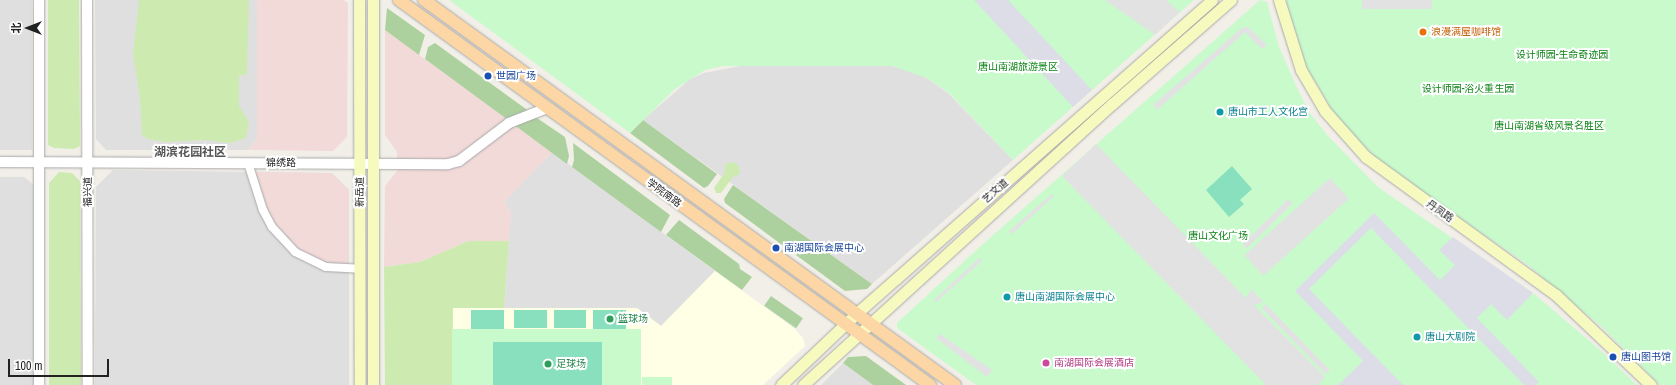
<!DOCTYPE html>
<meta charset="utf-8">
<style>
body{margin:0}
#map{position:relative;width:1676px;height:385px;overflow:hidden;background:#f2efe9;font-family:"Archivo Narrow","Noto Sans SC",sans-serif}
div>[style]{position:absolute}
.residential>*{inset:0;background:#e0dfdf;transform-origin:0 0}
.commercial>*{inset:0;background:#f2dad9}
.education>*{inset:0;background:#ffffe5}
.grass>*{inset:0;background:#cdebb0}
.forest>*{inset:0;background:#add19e;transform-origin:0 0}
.park>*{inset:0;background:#c8facc;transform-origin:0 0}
.pitch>*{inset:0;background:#88e0be;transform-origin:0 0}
.parking>*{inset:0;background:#e2e2e2;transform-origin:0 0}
.plaza>*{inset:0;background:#dddde8}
.roads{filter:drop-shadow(0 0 1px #a9a9a9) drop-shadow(0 0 1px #a9a9a9)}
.minor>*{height:8px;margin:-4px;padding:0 4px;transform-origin:4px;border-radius:4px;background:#fff}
.tertiary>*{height:10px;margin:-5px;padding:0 5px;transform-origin:5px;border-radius:5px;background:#fff}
.secondary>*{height:11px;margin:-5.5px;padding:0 5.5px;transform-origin:5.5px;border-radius:5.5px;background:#f7fabf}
.primary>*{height:12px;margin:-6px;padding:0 6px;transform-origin:6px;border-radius:6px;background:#fcd6a4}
.dots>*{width:11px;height:11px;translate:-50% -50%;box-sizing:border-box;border:2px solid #fff;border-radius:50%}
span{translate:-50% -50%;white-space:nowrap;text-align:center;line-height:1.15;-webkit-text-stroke:4px #fff;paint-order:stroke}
.food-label{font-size:10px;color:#c56008}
.left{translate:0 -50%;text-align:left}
.park-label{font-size:10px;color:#0c8416}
.transit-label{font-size:10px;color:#164399}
.culture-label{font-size:10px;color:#0d838f}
.street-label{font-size:10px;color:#222}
.leisure-label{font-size:10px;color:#27864d}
.hotel-label{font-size:10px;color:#b23c85}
.quarter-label{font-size:12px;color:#555;font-weight:700}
.north{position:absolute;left:8px;top:8px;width:40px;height:40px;-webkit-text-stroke:3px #fff;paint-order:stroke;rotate:270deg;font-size:11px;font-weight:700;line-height:16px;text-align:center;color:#222}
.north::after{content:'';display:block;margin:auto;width:14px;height:18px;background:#222;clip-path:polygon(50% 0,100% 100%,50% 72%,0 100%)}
.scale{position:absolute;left:8px;top:359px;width:101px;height:18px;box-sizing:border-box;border:2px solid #222;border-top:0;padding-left:5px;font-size:12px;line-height:14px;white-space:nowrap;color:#222;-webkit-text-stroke:3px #fff;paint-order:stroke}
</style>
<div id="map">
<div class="residential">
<i style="left:0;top:0;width:32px;height:150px"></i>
<i style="clip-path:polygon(95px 0,259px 0,257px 3px,257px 139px,248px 150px,106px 150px,96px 139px)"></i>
<i style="clip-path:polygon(740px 66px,891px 66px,909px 70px,928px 79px,948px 93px,1013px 160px,872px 284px,643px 120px,690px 79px,704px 73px)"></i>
<i style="clip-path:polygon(552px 152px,715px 271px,661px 326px,637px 308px,504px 308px,511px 212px,504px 202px)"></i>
<i style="clip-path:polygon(113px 170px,332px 173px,349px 190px,349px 385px,95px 385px,96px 187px)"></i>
<i style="clip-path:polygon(0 177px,24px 177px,34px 185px,35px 385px,0 385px)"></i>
<i style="clip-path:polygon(843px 363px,873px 385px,821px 385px)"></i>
</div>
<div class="commercial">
<i style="clip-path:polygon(259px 0,344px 0,348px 3px,347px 137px,333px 151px,248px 150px,257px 139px,257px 3px)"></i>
<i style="clip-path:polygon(385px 30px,552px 152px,504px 202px,511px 212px,509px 241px,468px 241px,420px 262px,384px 267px,385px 186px,397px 171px,397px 152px,385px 135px)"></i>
<i style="clip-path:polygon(256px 172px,332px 173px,349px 190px,348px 264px,318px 261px,289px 242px,275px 225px,266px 208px)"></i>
</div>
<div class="education">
<i style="clip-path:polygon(715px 271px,795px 329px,803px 338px,805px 346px,763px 385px,452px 385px,453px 308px,637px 308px,661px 326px)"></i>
</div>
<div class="grass">
<i style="clip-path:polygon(48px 0,79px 0,80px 146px,74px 149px,54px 148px,48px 145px)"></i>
<i style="clip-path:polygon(139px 0,249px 0,247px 75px,239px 75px,239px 106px,249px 122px,246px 138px,230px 143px,205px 140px,166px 142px,148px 139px,142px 135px,140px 99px,133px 54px)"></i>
<i style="clip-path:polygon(733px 162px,739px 166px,740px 174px,733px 177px,721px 193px,716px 193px,714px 188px,725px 172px,725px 164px)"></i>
<i style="clip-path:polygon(59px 172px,72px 173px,80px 181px,81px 385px,49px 385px,49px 183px)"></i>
<i style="clip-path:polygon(468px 241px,509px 241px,504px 308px,453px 308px,452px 385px,385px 385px,384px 267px,420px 262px)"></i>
</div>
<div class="forest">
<i style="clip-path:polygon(387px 8px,425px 35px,419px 55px,385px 30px)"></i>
<i style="clip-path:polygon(435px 43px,530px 112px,508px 120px,425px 59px,428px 47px)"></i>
<i style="clip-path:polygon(534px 116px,565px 137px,569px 156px,567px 164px,513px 124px)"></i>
<i style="clip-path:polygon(643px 120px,717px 174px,708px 186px,704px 188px,630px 133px)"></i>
<i style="clip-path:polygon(573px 143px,670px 215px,661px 232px,572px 167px,574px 160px)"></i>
<i style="clip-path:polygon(733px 185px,872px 284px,867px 289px,845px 291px,725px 203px,724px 199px)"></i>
<i style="clip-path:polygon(679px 220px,739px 264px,740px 269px,752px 277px,742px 290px,666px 235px)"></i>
<i style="left:771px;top:296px;width:39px;height:12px;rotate:35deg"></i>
<i style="clip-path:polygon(866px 356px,906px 385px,873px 385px,843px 363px,848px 357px)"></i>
</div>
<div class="park">
<i style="clip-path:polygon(449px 0,1194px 0,1013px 160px,949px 93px,927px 78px,892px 66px,722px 66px,705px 70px,675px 89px,630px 133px)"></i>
<i style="clip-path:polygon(1260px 0,1267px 2px,1279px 47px,1299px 92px,1309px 112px,1328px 136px,1379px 188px,1533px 293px,1599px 349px,1637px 385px,976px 385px,897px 328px,897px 323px,983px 244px)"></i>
<i style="clip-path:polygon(1286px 0,1676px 0,1676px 385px,1660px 385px,1602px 327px,1528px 265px,1389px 169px,1361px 143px,1335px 114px,1307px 68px)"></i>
<i style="left:452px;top:329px;width:189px;height:56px"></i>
<i style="left:642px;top:377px;width:30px;height:8px"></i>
</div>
<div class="pitch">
<i style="clip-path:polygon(1232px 166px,1252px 189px,1240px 200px,1244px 204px,1229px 217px,1206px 190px)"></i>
<i style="left:471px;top:310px;width:33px;height:19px"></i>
<i style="left:514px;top:310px;width:33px;height:18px"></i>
<i style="left:554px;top:310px;width:32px;height:18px"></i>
<i style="left:593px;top:310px;width:33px;height:19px"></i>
<i style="left:493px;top:342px;width:109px;height:43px"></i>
</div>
<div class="parking">
<i style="clip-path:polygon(1105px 0,1166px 0,1180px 12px,1155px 35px)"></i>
<i style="left:1362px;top:0;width:70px;height:9px"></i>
<i style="clip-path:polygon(1248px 27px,1267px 45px,1262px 49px,1245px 32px,1157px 110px,1153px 105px,1242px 28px)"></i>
<i style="clip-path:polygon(1096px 144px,1246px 298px,1251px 289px,1264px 302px,1254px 305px,1325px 377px,1318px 385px,1266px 385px,1062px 176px)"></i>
<i style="left:1330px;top:178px;width:28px;height:115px;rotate:48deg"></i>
<i style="clip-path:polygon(1052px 194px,1054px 196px,1012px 234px,1009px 231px)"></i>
<i style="left:1288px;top:199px;width:6px;height:64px;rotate:45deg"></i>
<i style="clip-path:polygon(979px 258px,982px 261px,936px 302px,934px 300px)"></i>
<i style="left:1266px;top:304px;width:92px;height:6px;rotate:46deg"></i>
<i style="clip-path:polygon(940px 334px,992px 370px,987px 377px,936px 338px)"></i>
</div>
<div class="plaza">
<i style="clip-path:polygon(974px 0,1008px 0,1092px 90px,1073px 107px)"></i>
<i style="clip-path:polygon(1374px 213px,1440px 280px,1455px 265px,1439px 250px,1453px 237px,1533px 293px,1507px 320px,1491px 304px,1477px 318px,1539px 382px,1535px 385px,1524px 385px,1371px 228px,1309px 289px,1403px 385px,1338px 385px,1363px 361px,1295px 291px)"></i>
</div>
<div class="roads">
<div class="minor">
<i style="left:248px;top:163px;width:49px;rotate:72.3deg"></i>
<i style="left:263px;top:210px;width:19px;rotate:62deg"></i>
<i style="left:272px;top:227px;width:34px;rotate:47deg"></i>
<i style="left:295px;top:252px;width:34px;rotate:26deg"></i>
<i style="left:326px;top:267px;width:34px;rotate:3deg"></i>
</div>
<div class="tertiary">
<i style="left:39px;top:0;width:385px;rotate:90deg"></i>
<i style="left:87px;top:0;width:385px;rotate:89.9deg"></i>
<i style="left:0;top:162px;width:448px;rotate:0.3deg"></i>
<i style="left:448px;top:164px;width:11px;rotate:-15deg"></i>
<i style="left:459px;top:161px;width:63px;rotate:-37.2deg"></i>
<i style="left:509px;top:123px;width:41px;rotate:-21.5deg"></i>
</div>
<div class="secondary">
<i style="left:359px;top:0;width:385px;rotate:89.9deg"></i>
<i style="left:373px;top:0;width:385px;rotate:90deg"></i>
<i style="left:1279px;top:0;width:73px;rotate:72.6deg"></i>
<i style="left:1301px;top:70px;width:48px;rotate:59.7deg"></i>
<i style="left:1325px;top:111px;width:62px;rotate:48.3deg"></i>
<i style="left:1366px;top:157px;width:235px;rotate:36deg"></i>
<i style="left:1556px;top:295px;width:131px;rotate:43.5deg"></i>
<i style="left:781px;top:385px;width:105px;rotate:-43.5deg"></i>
<i style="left:857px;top:313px;width:473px;rotate:-41.4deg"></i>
<i style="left:803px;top:385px;width:418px;rotate:-42.3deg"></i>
<i style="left:1112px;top:104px;width:158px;rotate:-41.2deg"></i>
</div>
<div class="primary">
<i style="left:399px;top:0;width:656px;rotate:35.94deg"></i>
<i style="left:424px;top:0;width:656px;rotate:35.94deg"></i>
</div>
</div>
<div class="dots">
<i style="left:1423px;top:32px;background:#e8710a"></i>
<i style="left:488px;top:76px;background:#1a4fb4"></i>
<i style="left:1220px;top:112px;background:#0f9aa8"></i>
<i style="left:776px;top:248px;background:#1a4fb4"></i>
<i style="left:1007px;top:297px;background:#0f9aa8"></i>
<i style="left:610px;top:319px;background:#2e9e5b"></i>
<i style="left:1417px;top:337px;background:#0f9aa8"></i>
<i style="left:1613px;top:357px;background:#1a4fb4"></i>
<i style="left:1046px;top:363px;background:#d1479c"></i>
<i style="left:548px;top:364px;background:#2e9e5b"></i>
</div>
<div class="food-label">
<span class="left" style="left:1431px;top:32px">浪漫满屋咖啡馆</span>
</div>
<div class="park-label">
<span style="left:1562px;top:55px">设计师园-生命奇迹园</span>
<span style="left:1018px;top:67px">唐山南湖旅游景区</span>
<span style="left:1468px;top:89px">设计师园-浴火重生园</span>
<span style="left:1549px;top:126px">唐山南湖省级风景名胜区</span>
<span style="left:1218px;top:236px">唐山文化广场</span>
</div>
<div class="transit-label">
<span class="left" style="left:496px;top:76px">世园广场</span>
<span class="left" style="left:784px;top:248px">南湖国际会展中心</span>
<span class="left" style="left:1621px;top:357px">唐山图书馆</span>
</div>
<div class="culture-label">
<span class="left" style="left:1228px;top:112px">唐山市工人文化宫</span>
<span class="left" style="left:1015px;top:297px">唐山南湖国际会展中心</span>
<span class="left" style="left:1425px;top:337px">唐山大剧院</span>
</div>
<div class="street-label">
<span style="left:281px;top:163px">锦绣路</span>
<span style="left:995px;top:191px;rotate:-41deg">艺文道</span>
<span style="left:88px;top:192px;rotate:-90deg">福兴道</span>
<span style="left:360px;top:192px;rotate:-90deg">新岳道</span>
<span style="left:664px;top:193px;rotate:36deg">学院南路</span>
<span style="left:1440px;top:211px;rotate:35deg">丹凤路</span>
</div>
<div class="leisure-label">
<span class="left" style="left:618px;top:319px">篮球场</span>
<span class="left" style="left:556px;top:364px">足球场</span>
</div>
<div class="hotel-label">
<span class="left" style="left:1054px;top:363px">南湖国际会展酒店</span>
</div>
<div class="quarter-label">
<span style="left:190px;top:153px">湖滨花园社区</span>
</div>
<div class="north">北</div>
<div class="scale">100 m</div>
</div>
